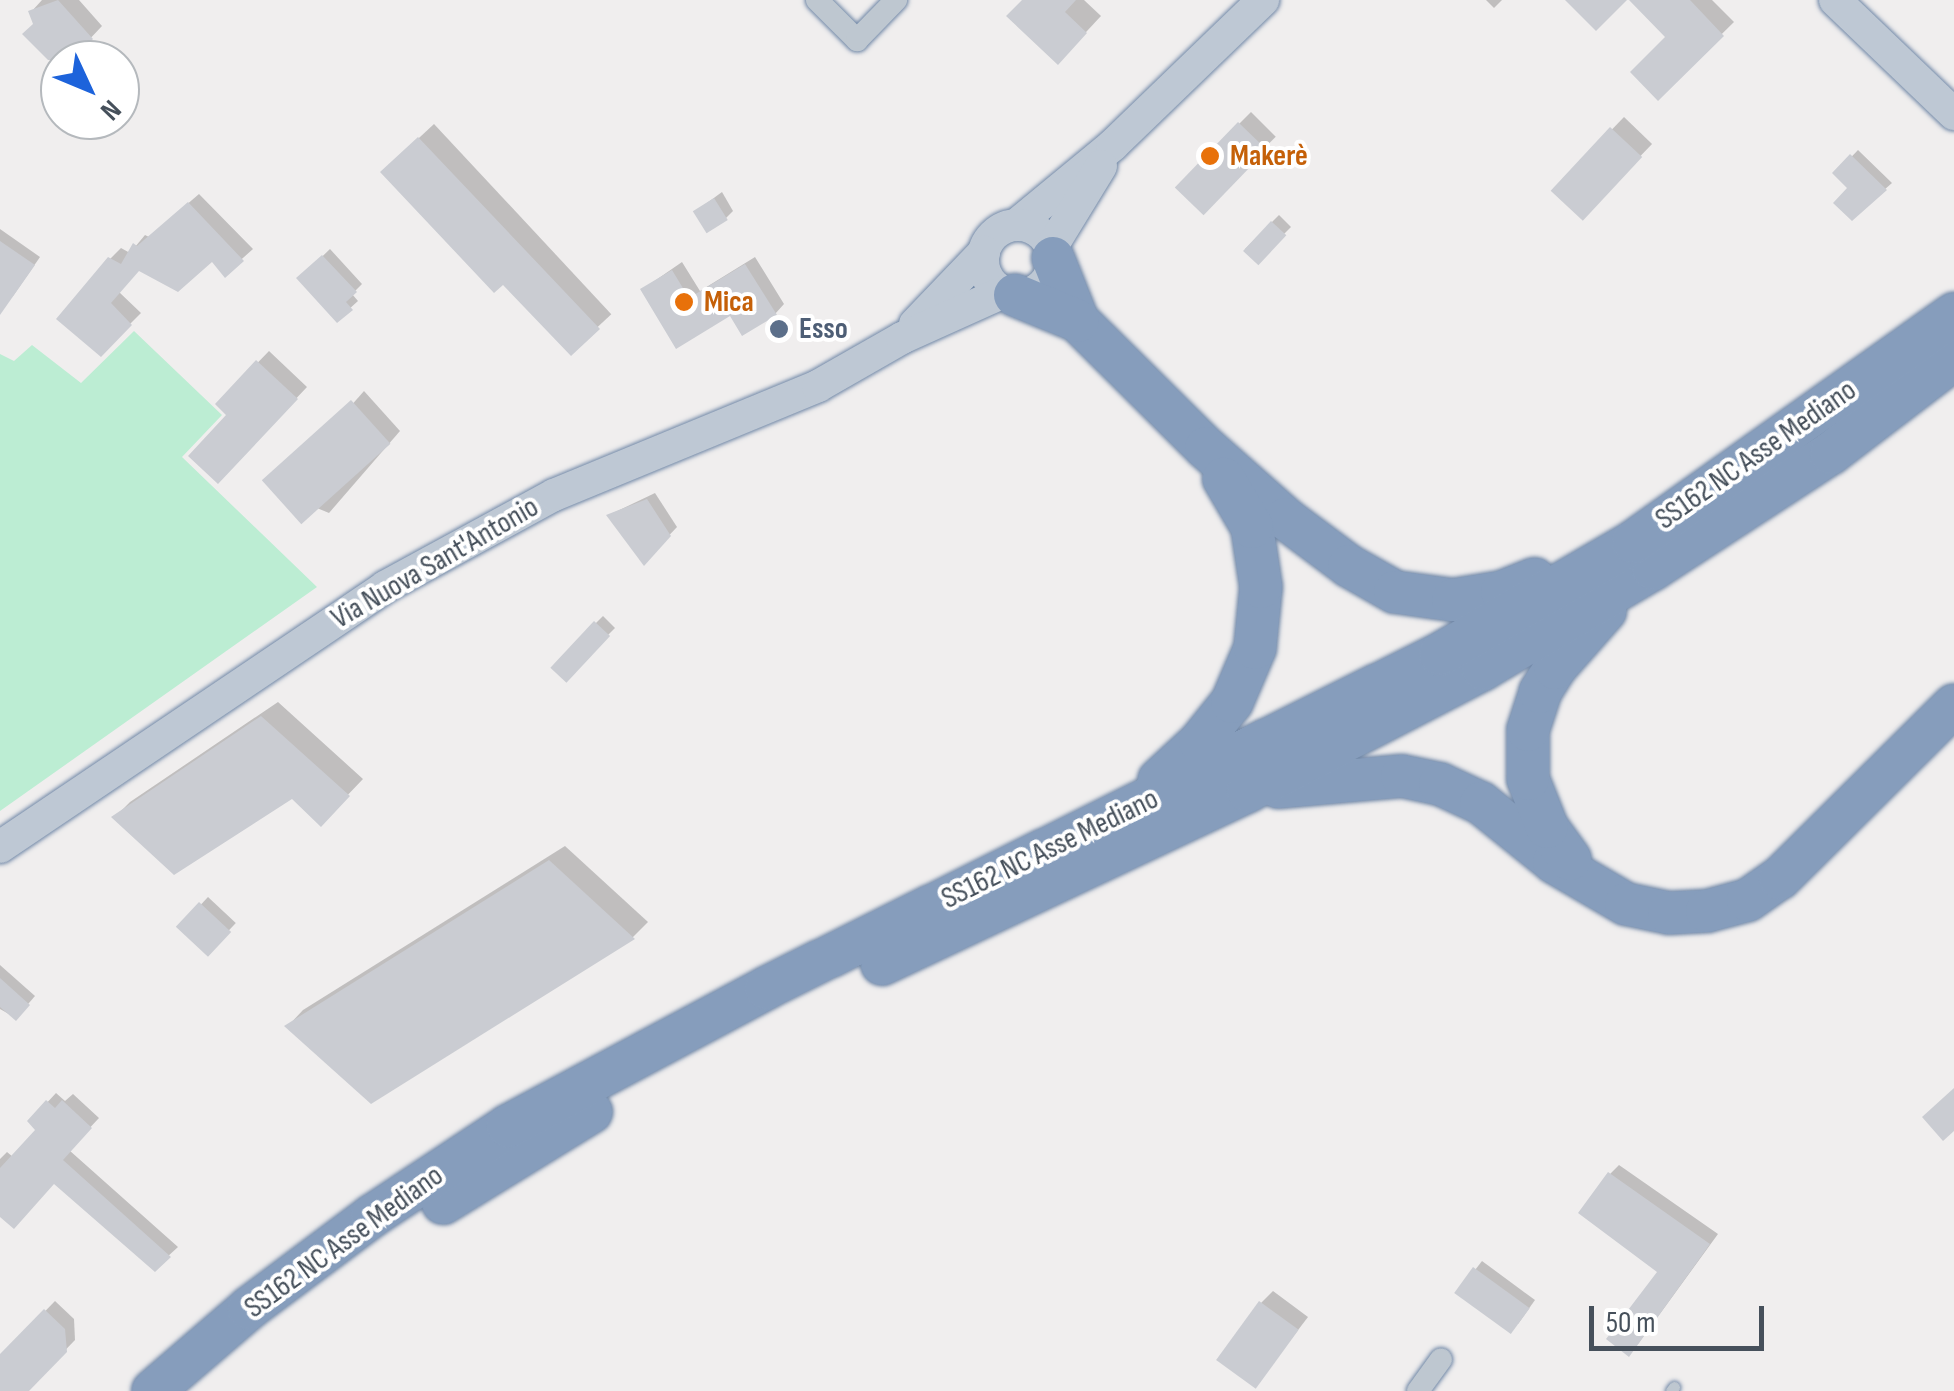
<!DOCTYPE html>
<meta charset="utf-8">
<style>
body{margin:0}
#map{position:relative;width:1954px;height:1391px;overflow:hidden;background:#f0eeee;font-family:"Sofia Sans Condensed",sans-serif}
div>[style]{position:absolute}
.green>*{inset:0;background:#bcedd3}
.shadow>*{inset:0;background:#0003;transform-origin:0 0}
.building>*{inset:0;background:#caccd2;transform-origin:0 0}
.roads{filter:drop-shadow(0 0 2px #7188a7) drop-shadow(0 0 2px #7188a7)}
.lane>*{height:11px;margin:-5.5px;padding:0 5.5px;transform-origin:5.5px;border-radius:5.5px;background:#bec7d0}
.street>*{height:22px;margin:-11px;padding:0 11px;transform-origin:11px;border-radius:11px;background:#bec7d0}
.secondary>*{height:32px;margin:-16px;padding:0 16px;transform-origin:16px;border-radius:16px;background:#bec8d4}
.secondary>.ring{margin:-16px;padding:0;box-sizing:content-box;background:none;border:32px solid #bec8d4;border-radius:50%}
.highway>*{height:42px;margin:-21px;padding:0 21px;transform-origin:21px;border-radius:21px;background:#869dbc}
.dots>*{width:28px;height:28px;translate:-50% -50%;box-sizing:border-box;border:5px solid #fff;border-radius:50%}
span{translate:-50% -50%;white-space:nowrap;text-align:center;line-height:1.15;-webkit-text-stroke:8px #fff;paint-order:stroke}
.food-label{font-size:30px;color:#c56008;font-weight:700}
.left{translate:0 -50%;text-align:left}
.service-label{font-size:30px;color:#4e5e75;font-weight:700}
.street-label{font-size:30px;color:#46505b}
.north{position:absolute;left:40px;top:40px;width:100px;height:100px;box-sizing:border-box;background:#fff;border:2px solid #b5b9bd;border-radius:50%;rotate:134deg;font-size:28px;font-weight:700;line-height:40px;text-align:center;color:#46505b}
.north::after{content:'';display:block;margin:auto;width:35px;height:45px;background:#1d63db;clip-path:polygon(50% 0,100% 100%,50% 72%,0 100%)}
.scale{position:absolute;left:1589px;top:1306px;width:175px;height:45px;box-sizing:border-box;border:5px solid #46505b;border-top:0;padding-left:12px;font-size:30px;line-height:35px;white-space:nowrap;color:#46505b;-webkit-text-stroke:8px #fff;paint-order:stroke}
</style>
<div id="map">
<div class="green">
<i style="clip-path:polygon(134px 331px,222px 415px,182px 457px,317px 587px,0 811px,0 354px,14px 361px,32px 345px,81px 383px)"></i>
</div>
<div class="shadow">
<i style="clip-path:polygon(42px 0,79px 0,102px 26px,70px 60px,60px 60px,60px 68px,26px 34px,36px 24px,31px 12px)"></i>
<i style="clip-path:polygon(1025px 0,1084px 0,1101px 16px,1073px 46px)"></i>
<i style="clip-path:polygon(1486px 0,1502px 0,1494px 8px)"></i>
<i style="clip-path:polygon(1633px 0,1712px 0,1734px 22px,1658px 97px,1669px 37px)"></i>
<i style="left:1251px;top:112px;width:35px;height:105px;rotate:45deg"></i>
<i style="left:1624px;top:117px;width:39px;height:101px;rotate:44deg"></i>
<i style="left:434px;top:124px;width:260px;height:50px;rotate:47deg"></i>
<i style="clip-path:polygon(1858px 150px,1892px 183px,1852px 218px,1851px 188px,1836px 173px)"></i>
<i style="clip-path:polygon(722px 192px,733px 211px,726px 218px,696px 211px)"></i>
<i style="clip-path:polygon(199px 194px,253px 249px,225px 274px,212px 259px,140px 268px,119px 292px,141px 313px,100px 354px,110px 259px,121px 248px,130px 253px,145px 235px,149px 237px)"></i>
<i style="left:1279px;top:215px;width:17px;height:48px;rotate:45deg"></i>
<i style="clip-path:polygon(0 229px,40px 257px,13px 296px,0 300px)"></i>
<i style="clip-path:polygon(330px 249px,362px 284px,352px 294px,358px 301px,337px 320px,300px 278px)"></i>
<i style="clip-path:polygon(755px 257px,784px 304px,775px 314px,730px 312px,643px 289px,682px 262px,700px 291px)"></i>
<i style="clip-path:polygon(269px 351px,307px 387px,218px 481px,230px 415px,218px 404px)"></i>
<i style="clip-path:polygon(364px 391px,400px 431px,329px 513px,276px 491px)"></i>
<i style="clip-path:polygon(655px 493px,677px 527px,644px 562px,609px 515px)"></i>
<i style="left:603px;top:616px;width:17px;height:71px;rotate:45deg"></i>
<i style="clip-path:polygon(278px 702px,363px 779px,321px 823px,292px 796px,115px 817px,130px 802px)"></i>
<i style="clip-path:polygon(565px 846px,648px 922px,633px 937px,371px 1101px,288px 1026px,303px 1010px)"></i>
<i style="left:208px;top:897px;width:38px;height:41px;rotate:43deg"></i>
<i style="clip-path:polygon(0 965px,35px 996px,16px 1018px,0 1009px)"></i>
<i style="clip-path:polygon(56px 1093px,65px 1101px,73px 1094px,99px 1118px,69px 1150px,178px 1247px,154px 1269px,54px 1181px,0 1214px,0 1159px,7px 1152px,13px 1157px,39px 1129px,30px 1121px)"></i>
<i style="clip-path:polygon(1619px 1165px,1718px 1234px,1638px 1344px,1661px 1272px,1610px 1174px)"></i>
<i style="clip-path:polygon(1482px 1261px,1535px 1300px,1518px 1324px,1458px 1292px)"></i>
<i style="clip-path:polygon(1273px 1291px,1308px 1317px,1256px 1385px,1261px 1303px)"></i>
<i style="clip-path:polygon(55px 1301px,74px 1319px,75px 1340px,26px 1391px,0 1391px,0 1358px)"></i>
</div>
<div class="building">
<i style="clip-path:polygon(58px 0,93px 39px,73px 60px,48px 60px,22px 34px,33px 24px,28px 11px)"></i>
<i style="clip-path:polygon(1022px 0,1076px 0,1065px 12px,1087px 33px,1058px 65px,1006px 16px)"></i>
<i style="clip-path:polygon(1565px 0,1627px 0,1596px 31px)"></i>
<i style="clip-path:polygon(1629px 0,1690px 0,1724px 36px,1658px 101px,1630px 72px,1665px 37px)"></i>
<i style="left:1238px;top:122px;width:40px;height:91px;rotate:44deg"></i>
<i style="left:1610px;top:127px;width:44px;height:87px;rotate:43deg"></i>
<i style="clip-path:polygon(418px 137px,600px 329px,571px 356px,503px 285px,494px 293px,380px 172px)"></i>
<i style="clip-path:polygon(1850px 154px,1887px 190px,1852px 221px,1833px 203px,1847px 188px,1832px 173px)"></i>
<i style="left:714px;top:198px;width:26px;height:25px;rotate:58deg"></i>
<i style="clip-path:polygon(188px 202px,244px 261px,225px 278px,212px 262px,178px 292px,139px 271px,111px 303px,132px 325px,101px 357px,56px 319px,108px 257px,121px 264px,133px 243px,137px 246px)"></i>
<i style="left:1271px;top:221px;width:21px;height:41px;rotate:43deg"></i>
<i style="clip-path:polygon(0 241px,35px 265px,0 315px)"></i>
<i style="clip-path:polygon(322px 255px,357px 292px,346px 302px,353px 310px,337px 323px,296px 278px)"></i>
<i style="clip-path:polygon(745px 264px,777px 315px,742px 336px,730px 316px,676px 349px,640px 289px,672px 270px,689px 298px)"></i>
<i style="clip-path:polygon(256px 360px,298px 399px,218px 484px,188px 456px,226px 415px,215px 404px)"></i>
<i style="left:351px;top:400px;width:59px;height:120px;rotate:48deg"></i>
<i style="clip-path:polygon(647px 499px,671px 536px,644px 566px,606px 515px)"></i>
<i style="left:594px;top:621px;width:22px;height:64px;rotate:43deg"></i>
<i style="clip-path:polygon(261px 716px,350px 796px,321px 827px,292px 799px,174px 875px,111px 817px)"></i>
<i style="clip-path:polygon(549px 860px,635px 939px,371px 1104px,284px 1026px)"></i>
<i style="left:199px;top:902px;width:44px;height:34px;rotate:43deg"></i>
<i style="clip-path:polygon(0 978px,30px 1005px,16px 1021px,0 1007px)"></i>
<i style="clip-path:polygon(1954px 1088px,1954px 1131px,1943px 1141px,1922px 1117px)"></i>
<i style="clip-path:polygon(46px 1100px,55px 1108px,62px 1100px,92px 1128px,63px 1160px,171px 1257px,155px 1272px,54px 1184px,14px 1229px,0 1217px,0 1168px,35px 1130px,27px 1121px)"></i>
<i style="clip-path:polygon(1608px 1172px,1710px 1244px,1629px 1357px,1606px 1339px,1657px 1272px,1578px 1213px)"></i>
<i style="left:1473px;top:1267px;width:70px;height:32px;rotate:36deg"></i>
<i style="left:1259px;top:1301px;width:49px;height:73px;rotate:36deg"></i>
<i style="clip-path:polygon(44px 1309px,65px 1329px,67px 1352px,29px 1391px,0 1391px,0 1354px)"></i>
</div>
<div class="roads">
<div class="lane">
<i style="left:1671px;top:1391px;width:5px;rotate:-53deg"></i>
</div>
<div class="street">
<i style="left:817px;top:0;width:57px;rotate:45deg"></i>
<i style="left:857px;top:40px;width:56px;rotate:-45.7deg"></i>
<i style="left:1418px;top:1391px;width:39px;rotate:-54deg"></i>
</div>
<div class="secondary">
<i style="left:1835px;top:0;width:165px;rotate:43.8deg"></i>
<i style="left:1016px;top:225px;width:126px;rotate:-39.5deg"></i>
<i style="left:1113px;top:145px;width:209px;rotate:-44deg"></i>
<i class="ring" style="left:983px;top:225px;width:38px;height:38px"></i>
<i style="left:1051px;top:248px;width:96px;rotate:-58.6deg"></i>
<i style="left:915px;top:324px;width:100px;rotate:-46.2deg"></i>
<i style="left:0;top:847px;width:465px;rotate:-34deg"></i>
<i style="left:385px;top:587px;width:192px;rotate:-28.6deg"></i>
<i style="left:554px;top:495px;width:286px;rotate:-22.4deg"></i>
<i style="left:818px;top:386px;width:97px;rotate:-29.7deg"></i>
<i style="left:902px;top:338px;width:112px;rotate:-24.3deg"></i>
</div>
<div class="highway">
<i style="left:1053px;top:258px;width:68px;rotate:68.4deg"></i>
<i style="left:1078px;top:321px;width:180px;rotate:44.8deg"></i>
<i style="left:1206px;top:448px;width:107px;rotate:41.6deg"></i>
<i style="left:1286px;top:519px;width:79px;rotate:36.7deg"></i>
<i style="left:1349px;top:566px;width:53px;rotate:29.5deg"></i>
<i style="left:1395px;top:592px;width:59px;rotate:7.9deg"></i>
<i style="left:1453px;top:600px;width:50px;rotate:-9.3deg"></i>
<i style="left:1502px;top:592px;width:35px;rotate:-22deg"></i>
<i style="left:1015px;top:295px;width:68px;rotate:22.4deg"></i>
<i style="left:1159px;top:780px;width:56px;rotate:-42.8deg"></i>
<i style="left:1200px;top:742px;width:51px;rotate:-51.3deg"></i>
<i style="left:1232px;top:702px;width:59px;rotate:-66.9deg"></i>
<i style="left:1255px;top:648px;width:61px;rotate:-84.4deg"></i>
<i style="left:1261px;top:587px;width:61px;rotate:-98.5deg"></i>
<i style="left:1252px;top:527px;width:56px;rotate:-120.3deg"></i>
<i style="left:1278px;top:787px;width:124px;rotate:-5.1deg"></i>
<i style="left:1402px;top:776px;width:39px;rotate:12deg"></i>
<i style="left:1440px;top:784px;width:45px;rotate:24.9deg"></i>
<i style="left:1481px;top:803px;width:94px;rotate:38.9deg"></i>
<i style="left:1554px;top:862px;width:83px;rotate:30.3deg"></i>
<i style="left:1626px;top:904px;width:44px;rotate:11.8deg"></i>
<i style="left:1669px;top:913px;width:38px;rotate:-3deg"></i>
<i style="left:1707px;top:911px;width:42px;rotate:-15deg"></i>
<i style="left:1748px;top:900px;width:39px;rotate:-35deg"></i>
<i style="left:1780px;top:878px;width:245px;rotate:-44.8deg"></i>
<i style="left:1570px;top:859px;width:39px;rotate:-126deg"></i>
<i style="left:1547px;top:827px;width:52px;rotate:-111.6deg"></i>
<i style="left:1528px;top:779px;width:49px;rotate:-90deg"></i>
<i style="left:1528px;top:730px;width:40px;rotate:-72deg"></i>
<i style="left:1540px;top:692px;width:28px;rotate:-58deg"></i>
<i style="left:1555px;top:668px;width:76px;rotate:-48.7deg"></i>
<i style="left:882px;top:964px;width:405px;rotate:-25.3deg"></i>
<i style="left:1248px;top:791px;width:265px;rotate:-27.4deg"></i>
<i style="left:1483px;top:669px;width:197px;rotate:-30.5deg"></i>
<i style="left:1653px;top:569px;width:212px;rotate:-33.1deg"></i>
<i style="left:1831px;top:453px;width:155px;rotate:-37.4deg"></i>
<i style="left:443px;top:1203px;width:174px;rotate:-31.6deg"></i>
<i style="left:153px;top:1391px;width:127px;rotate:-40.8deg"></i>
<i style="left:249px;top:1308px;width:154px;rotate:-36.8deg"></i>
<i style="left:372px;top:1216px;width:163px;rotate:-33.5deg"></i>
<i style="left:508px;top:1126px;width:293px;rotate:-28.1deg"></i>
<i style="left:766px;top:988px;width:752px;rotate:-26.36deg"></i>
<i style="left:1440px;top:654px;width:223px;rotate:-30.1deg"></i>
<i style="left:1633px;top:542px;width:394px;rotate:-35.4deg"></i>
</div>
</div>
<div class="dots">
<i style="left:1210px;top:156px;background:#e8710a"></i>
<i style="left:684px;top:302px;background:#e8710a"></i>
<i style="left:779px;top:329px;background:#5c6f8a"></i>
</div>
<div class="food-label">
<span class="left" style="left:1230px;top:156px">Makerè</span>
<span class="left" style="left:704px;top:302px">Mica</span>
</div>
<div class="service-label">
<span class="left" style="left:799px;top:329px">Esso</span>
</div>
<div class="street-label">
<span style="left:1756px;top:455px;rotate:-35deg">SS162 NC Asse Mediano</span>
<span style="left:435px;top:563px;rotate:-30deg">Via Nuova Sant'Antonio</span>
<span style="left:1050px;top:849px;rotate:-26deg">SS162 NC Asse Mediano</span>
<span style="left:344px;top:1242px;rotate:-36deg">SS162 NC Asse Mediano</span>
</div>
<div class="north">N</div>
<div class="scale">50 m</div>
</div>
